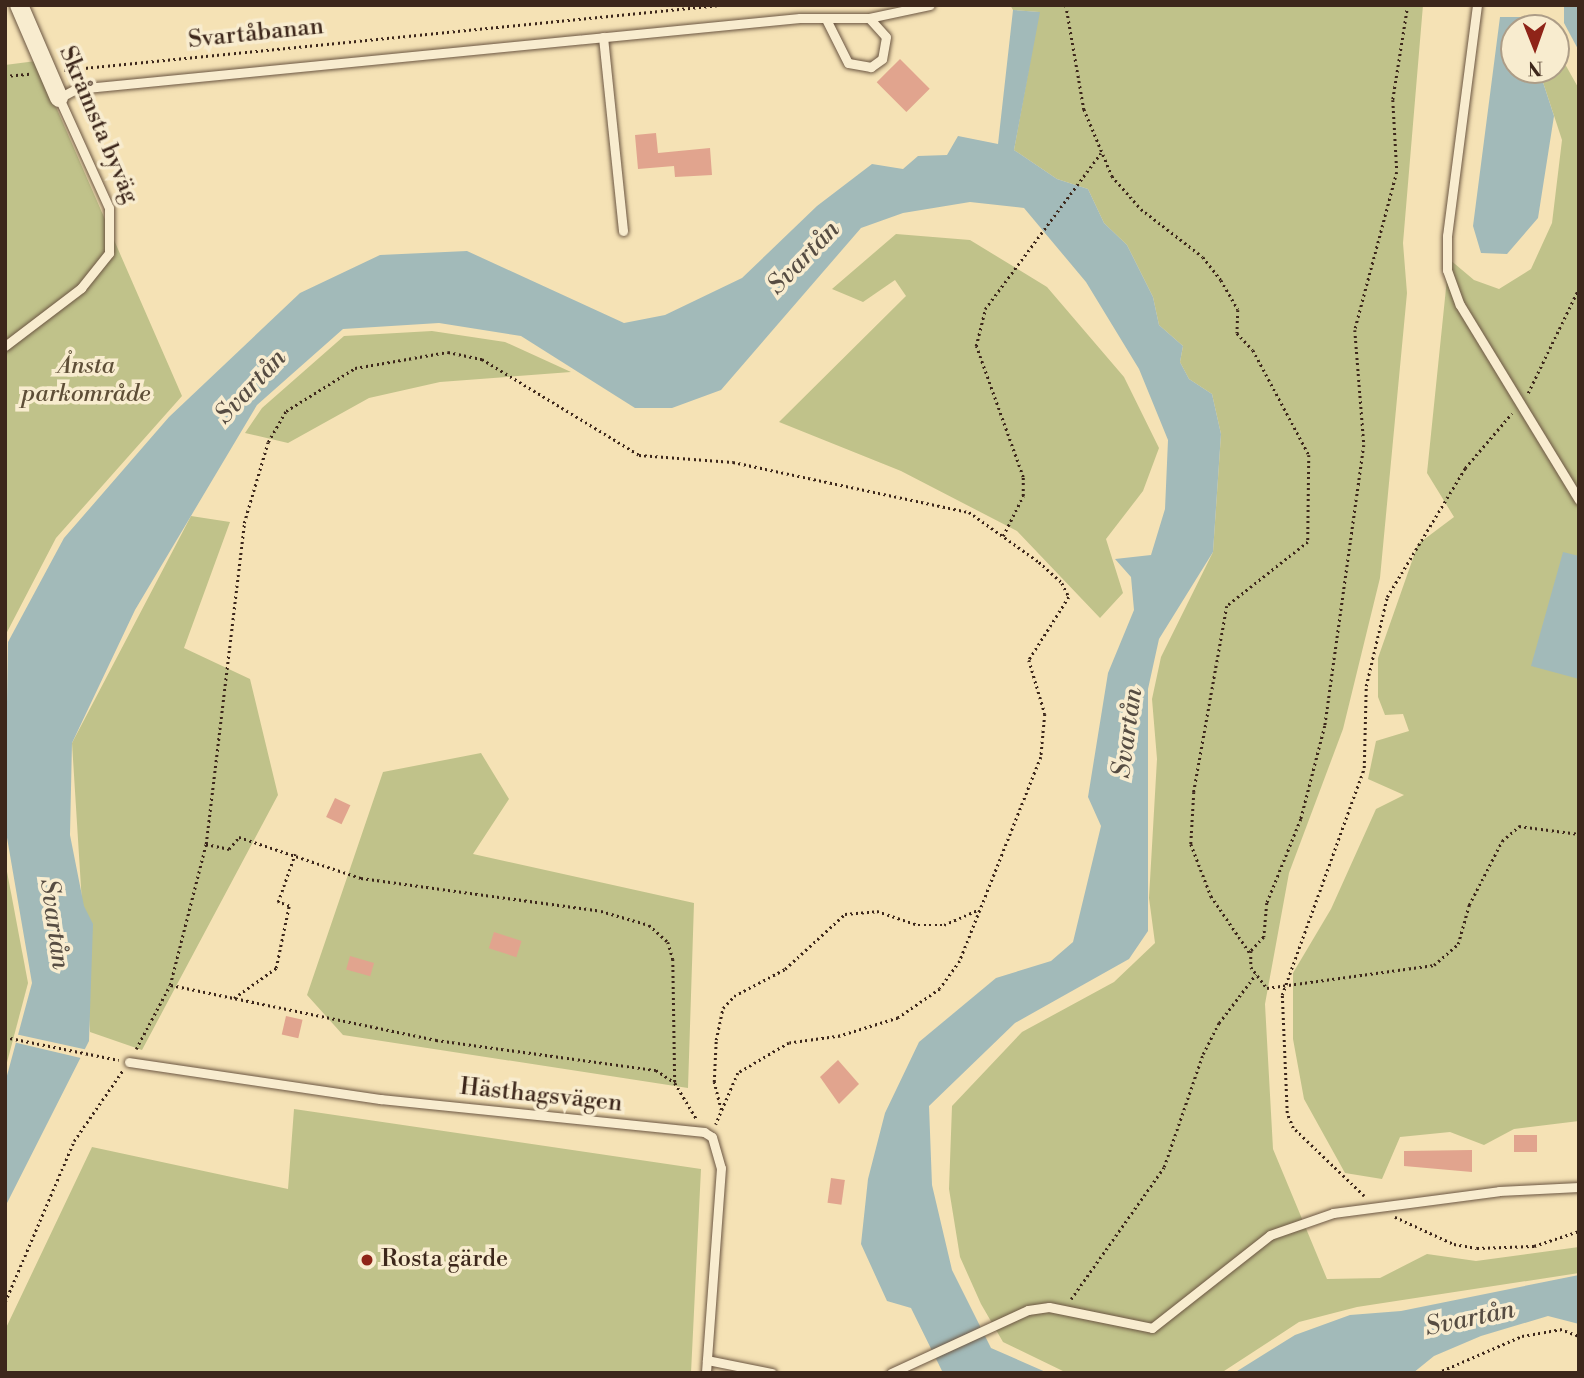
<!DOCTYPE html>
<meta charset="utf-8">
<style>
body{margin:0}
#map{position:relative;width:1584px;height:1378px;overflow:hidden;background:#f5e2b5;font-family:"Libre Bodoni",serif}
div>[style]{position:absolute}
.green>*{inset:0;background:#c0c28a}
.water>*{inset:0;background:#a2bab9}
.pier>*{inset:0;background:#f5e2b5}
.building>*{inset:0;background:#e1a48e;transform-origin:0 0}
.path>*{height:2.5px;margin-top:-1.25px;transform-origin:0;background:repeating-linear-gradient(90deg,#3d271b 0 2px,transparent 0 5.5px)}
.roads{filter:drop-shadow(0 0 2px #6b5642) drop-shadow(0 0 2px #6b5642)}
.service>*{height:9px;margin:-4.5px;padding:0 4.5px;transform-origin:4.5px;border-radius:4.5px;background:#f8eccf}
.minor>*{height:18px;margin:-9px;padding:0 9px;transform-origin:9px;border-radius:9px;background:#f8eccf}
.dots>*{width:19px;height:19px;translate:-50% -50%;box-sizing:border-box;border:4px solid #f8eccf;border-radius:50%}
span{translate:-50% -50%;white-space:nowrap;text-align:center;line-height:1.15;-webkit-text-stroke:7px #f8eccf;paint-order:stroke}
.street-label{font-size:24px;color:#3d271b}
.park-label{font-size:24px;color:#5e4e37;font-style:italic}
.poi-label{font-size:24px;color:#3d271b}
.left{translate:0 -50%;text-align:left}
.water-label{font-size:26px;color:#564c42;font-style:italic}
.frame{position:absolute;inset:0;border:7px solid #3d271b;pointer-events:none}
.north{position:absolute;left:1500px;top:14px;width:70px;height:70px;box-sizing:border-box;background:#f8eccf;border:2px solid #ad9d87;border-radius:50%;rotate:179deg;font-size:19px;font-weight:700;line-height:28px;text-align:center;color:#3d271b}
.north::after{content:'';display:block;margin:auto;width:24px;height:32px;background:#8f2418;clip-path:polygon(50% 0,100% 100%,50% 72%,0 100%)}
</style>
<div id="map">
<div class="green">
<i style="clip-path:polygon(1010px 5px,1423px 5px,1403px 243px,1407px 293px,1380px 578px,1343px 729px,1289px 873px,1265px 1004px,1273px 1149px,1327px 1279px,1380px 1278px,1427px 1254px,1476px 1261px,1579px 1247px,1579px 1273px,1357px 1307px,1299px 1322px,1221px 1373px,1067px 1373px,1003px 1342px,981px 1304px,960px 1257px,949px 1189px,952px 1106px,1022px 1032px,1114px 982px,1155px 943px,1149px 898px,1157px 759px,1152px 699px,1161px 657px,1213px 552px,1221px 434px,1212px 394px,1189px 379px,1180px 362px,1183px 346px,1159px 325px,1153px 297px,1127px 245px,1104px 223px,1088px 189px,1057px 179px,1014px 150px,1039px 12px,1013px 10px)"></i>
<i style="clip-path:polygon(1556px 48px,1579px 89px,1579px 1121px,1514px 1129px,1484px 1145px,1450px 1132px,1400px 1137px,1382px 1179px,1345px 1173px,1304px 1099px,1293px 1039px,1293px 973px,1331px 909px,1376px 809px,1404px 795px,1368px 779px,1376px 741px,1409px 731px,1403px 714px,1385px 715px,1378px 697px,1378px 658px,1418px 544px,1454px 517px,1427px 473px,1449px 259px,1474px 280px,1499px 289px,1531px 269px,1552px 223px,1562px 140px,1539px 70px,1556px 70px)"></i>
<i style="clip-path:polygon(36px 61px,182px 396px,56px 538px,5px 636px,5px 65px)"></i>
<i style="clip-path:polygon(896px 234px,970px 240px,1047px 287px,1124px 377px,1159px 448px,1143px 491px,1106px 539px,1123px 593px,1100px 618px,1017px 531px,901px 471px,779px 422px,906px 296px,895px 280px,863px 302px,832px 289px)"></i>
<i style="clip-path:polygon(432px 331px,505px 342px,571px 372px,440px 382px,369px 398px,288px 443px,245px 433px,262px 408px,344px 336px)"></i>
<i style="clip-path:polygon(191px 516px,230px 522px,184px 648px,250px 679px,278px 795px,142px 1050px,90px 1032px,72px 743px)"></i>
<i style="clip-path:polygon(481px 753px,509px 799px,473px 854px,694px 903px,688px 1088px,343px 1035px,307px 995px,383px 772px)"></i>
<i style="clip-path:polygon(5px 861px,28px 983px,5px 1070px)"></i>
<i style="clip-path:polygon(294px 1109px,701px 1169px,691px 1373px,5px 1373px,5px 1330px,92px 1147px,288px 1189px)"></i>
</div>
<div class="water">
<i style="clip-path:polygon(1579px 5px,1579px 51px,1564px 23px,1564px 6px)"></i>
<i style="clip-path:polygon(1013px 10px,1040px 12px,1014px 150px,1057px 179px,1088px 189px,1104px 223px,1127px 245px,1153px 297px,1159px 325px,1183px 346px,1180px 362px,1189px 379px,1212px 394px,1221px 434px,1213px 552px,1159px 639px,1148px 689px,1148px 931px,1129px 959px,1015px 1023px,929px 1106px,932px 1185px,952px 1270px,991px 1348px,1048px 1373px,943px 1373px,911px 1308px,887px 1301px,861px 1244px,868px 1179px,885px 1113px,919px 1042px,996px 978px,1051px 961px,1073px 942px,1101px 826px,1088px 797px,1108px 673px,1134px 610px,1131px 577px,1115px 559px,1151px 555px,1165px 509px,1168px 440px,1139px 369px,1086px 282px,1024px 208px,970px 202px,903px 213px,861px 228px,721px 390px,672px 408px,635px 408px,521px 336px,439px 323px,343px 329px,257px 405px,135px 610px,72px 743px,70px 835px,84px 906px,93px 924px,89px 1041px,5px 1207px,5px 1083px,32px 983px,5px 826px,8px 642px,64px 538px,169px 417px,300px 293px,380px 255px,467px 251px,624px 323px,665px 315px,742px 278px,817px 206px,872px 164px,903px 169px,918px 156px,947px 155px,958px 136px,998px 144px)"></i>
<i style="clip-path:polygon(1500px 17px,1525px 17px,1528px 28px,1514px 28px,1514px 70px,1539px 70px,1554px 116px,1538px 218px,1507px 254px,1481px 253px,1473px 226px)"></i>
<i style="clip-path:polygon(1563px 552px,1579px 556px,1579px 679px,1531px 666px)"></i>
<i style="clip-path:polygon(1579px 1275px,1579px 1324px,1548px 1316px,1481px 1336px,1434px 1356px,1413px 1373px,1234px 1373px,1295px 1335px,1350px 1315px,1401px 1311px)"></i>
</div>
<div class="pier">
<i style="clip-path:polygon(15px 1034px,88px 1050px,88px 1052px,85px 1059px,13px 1042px)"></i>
</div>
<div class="building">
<i style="left:900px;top:59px;width:42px;height:33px;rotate:45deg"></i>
<i style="clip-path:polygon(656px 133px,658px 153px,710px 148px,712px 175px,675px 177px,674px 166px,638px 169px,635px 135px)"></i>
<i style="left:335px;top:798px;width:17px;height:21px;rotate:25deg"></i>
<i style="left:494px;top:932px;width:29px;height:17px;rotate:18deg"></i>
<i style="left:350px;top:956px;width:25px;height:14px;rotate:16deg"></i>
<i style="left:286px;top:1016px;width:17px;height:19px;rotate:13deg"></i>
<i style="clip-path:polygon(838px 1060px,859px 1084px,839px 1104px,820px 1077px)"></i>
<i style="left:1514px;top:1135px;width:23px;height:17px"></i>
<i style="clip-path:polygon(1472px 1150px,1472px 1172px,1404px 1166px,1404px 1151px)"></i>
<i style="left:831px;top:1178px;width:14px;height:25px;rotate:8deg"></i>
</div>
<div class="path">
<i style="left:1066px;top:5px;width:106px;rotate:80.2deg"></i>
<i style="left:1084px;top:109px;width:73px;rotate:67.3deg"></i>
<i style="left:1112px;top:176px;width:44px;rotate:48.7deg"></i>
<i style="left:1141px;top:209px;width:78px;rotate:37.7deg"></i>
<i style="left:1203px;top:257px;width:29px;rotate:52deg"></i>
<i style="left:1221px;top:280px;width:34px;rotate:60deg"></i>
<i style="left:1238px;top:310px;width:23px;rotate:92deg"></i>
<i style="left:1237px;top:333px;width:23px;rotate:47deg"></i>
<i style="left:1253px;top:350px;width:119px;rotate:61.9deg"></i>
<i style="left:1309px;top:455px;width:87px;rotate:90.7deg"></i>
<i style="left:1308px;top:542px;width:103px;rotate:141.7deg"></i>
<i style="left:1227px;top:606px;width:189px;rotate:100.1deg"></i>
<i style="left:1194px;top:792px;width:52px;rotate:93.3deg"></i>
<i style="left:1191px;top:844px;width:56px;rotate:69deg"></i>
<i style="left:1211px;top:896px;width:69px;rotate:55.6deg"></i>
<i style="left:1408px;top:5px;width:96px;rotate:99deg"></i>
<i style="left:1393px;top:100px;width:72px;rotate:86.8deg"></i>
<i style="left:1397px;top:172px;width:163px;rotate:104.9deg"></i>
<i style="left:1355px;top:330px;width:115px;rotate:85.5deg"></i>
<i style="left:1364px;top:445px;width:284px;rotate:97.9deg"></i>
<i style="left:1325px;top:726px;width:96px;rotate:104.5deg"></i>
<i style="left:1301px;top:819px;width:91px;rotate:112deg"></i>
<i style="left:1267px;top:903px;width:34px;rotate:95deg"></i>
<i style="left:1264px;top:937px;width:19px;rotate:133deg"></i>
<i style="left:1251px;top:951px;width:16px;rotate:90deg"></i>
<i style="left:1251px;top:967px;width:26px;rotate:53deg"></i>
<i style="left:1267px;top:988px;width:169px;rotate:-7.8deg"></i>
<i style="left:1434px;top:965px;width:32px;rotate:-41deg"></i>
<i style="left:1458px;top:944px;width:41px;rotate:-74.2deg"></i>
<i style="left:1469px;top:905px;width:72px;rotate:-62.7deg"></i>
<i style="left:1502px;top:841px;width:23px;rotate:-41deg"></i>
<i style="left:1519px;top:826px;width:61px;rotate:7.6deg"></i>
<i style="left:64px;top:70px;width:659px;rotate:-5.66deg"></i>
<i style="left:5px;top:76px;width:25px;rotate:-5deg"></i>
<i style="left:1528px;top:393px;width:117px;rotate:-64.1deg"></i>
<i style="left:1003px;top:536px;width:45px;rotate:-63.4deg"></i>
<i style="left:1023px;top:496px;width:19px;rotate:-90deg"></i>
<i style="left:1023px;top:477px;width:139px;rotate:-109.7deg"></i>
<i style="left:976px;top:346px;width:38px;rotate:-76deg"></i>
<i style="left:985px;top:309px;width:194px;rotate:-53.4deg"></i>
<i style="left:206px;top:844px;width:24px;rotate:12deg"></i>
<i style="left:229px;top:849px;width:16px;rotate:-50deg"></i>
<i style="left:239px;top:837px;width:129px;rotate:18.6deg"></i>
<i style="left:361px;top:878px;width:242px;rotate:7.8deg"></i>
<i style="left:601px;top:911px;width:50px;rotate:16.3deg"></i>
<i style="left:649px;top:925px;width:25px;rotate:42deg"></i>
<i style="left:668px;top:942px;width:18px;rotate:74deg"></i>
<i style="left:673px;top:959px;width:124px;rotate:89.1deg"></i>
<i style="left:171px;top:985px;width:271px;rotate:11.7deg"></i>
<i style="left:436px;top:1040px;width:222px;rotate:7.8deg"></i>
<i style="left:656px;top:1070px;width:23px;rotate:34deg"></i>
<i style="left:675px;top:1083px;width:41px;rotate:59deg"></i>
<i style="left:234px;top:998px;width:52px;rotate:-35.5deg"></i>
<i style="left:276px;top:968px;width:63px;rotate:-78.2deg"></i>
<i style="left:289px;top:906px;width:12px;rotate:-160deg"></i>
<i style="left:278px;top:902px;width:51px;rotate:-70.5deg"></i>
<i style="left:5px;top:1037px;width:116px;rotate:11.4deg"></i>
<i style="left:136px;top:1049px;width:72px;rotate:-62deg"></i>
<i style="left:170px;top:985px;width:146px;rotate:-75.7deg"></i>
<i style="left:206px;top:844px;width:323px;rotate:-83.2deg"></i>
<i style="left:244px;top:523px;width:84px;rotate:-73.5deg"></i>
<i style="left:268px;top:442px;width:36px;rotate:-60deg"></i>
<i style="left:286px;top:411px;width:81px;rotate:-31.9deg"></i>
<i style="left:355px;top:368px;width:94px;rotate:-9.8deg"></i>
<i style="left:448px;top:352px;width:35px;rotate:12deg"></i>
<i style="left:482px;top:359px;width:184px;rotate:31.4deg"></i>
<i style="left:639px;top:455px;width:94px;rotate:4.3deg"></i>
<i style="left:733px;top:462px;width:241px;rotate:12deg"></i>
<i style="left:969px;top:512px;width:86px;rotate:35.5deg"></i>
<i style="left:1039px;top:562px;width:31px;rotate:42deg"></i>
<i style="left:1062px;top:583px;width:16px;rotate:63deg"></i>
<i style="left:1069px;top:597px;width:75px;rotate:122.4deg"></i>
<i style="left:1029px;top:660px;width:56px;rotate:73.5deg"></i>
<i style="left:1045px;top:714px;width:43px;rotate:95.3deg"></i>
<i style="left:1041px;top:757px;width:219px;rotate:111.7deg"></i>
<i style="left:960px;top:961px;width:34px;rotate:126deg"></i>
<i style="left:940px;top:989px;width:51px;rotate:145.4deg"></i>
<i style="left:898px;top:1018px;width:61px;rotate:162.8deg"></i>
<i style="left:840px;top:1036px;width:51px;rotate:172.2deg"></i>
<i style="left:789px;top:1043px;width:59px;rotate:149.5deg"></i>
<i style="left:738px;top:1073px;width:56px;rotate:113.3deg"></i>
<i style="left:721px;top:1110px;width:29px;rotate:-104deg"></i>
<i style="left:714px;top:1082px;width:42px;rotate:-87.3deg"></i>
<i style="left:716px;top:1040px;width:33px;rotate:-78deg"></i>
<i style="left:723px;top:1008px;width:16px;rotate:-47deg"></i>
<i style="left:734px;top:996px;width:58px;rotate:-27.9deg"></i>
<i style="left:785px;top:969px;width:81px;rotate:-42.5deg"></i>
<i style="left:845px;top:914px;width:32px;rotate:-5deg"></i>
<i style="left:877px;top:911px;width:43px;rotate:18.9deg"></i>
<i style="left:918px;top:925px;width:26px"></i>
<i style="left:944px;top:925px;width:37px;rotate:-24deg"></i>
<i style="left:1364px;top:1196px;width:98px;rotate:-136.2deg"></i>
<i style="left:1293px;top:1128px;width:16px;rotate:-112deg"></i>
<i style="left:1287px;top:1113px;width:118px;rotate:-92.4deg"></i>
<i style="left:1282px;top:995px;width:241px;rotate:-70.1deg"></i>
<i style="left:1364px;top:768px;width:82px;rotate:-88.6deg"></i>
<i style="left:1366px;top:686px;width:91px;rotate:-76.7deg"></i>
<i style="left:1387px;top:597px;width:151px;rotate:-58.8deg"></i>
<i style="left:1465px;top:468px;width:72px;rotate:-49.5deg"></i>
<i style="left:1395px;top:1217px;width:65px;rotate:24.6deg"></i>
<i style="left:1454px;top:1244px;width:23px;rotate:10deg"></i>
<i style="left:1477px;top:1248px;width:57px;rotate:-2deg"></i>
<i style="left:1534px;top:1246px;width:47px;rotate:-18.4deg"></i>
<i style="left:1071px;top:1299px;width:161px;rotate:-54.8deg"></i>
<i style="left:1164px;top:1167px;width:120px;rotate:-71deg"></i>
<i style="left:1203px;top:1054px;width:35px;rotate:-63deg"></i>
<i style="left:1219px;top:1023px;width:61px;rotate:-52.9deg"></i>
<i style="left:5px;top:1302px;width:175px;rotate:-66.8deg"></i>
<i style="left:74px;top:1141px;width:86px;rotate:-55.4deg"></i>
<i style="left:1437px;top:1373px;width:93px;rotate:-23.5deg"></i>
<i style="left:1522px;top:1336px;width:39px;rotate:-10deg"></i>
<i style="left:1560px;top:1329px;width:20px;rotate:20deg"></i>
</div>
<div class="roads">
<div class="service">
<i style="left:1477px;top:5px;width:233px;rotate:97.4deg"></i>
<i style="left:1447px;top:236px;width:34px;rotate:90deg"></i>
<i style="left:1447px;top:270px;width:37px;rotate:70deg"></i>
<i style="left:1460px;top:305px;width:228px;rotate:58.6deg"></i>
<i style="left:869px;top:18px;width:62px;rotate:-12deg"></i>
<i style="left:603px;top:37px;width:195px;rotate:84.1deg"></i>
<i style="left:5px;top:346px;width:96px;rotate:-37.3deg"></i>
<i style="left:81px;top:288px;width:45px;rotate:-51.3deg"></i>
<i style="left:109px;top:253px;width:45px;rotate:-90deg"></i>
<i style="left:109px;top:208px;width:121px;rotate:-114.4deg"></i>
<i style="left:59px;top:98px;width:19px;rotate:-28deg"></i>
<i style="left:76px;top:89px;width:727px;rotate:-5.6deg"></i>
<i style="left:800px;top:18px;width:69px"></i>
<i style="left:869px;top:18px;width:25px;rotate:48deg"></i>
<i style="left:886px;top:37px;width:22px;rotate:100deg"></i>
<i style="left:882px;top:59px;width:14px;rotate:144deg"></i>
<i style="left:871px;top:67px;width:23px;rotate:-170deg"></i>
<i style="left:848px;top:63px;width:49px;rotate:-116.6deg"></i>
<i style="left:129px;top:1062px;width:254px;rotate:8.4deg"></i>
<i style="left:380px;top:1099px;width:326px;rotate:5.8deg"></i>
<i style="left:704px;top:1132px;width:9px;rotate:32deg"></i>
<i style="left:712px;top:1137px;width:32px;rotate:74deg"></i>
<i style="left:721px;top:1168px;width:206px;rotate:94.2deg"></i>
<i style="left:707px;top:1360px;width:66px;rotate:11.3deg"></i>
<i style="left:891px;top:1373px;width:151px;rotate:-24.7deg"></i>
<i style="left:1028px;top:1310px;width:21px;rotate:-8deg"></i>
<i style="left:1049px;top:1307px;width:105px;rotate:11.5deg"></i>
<i style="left:1152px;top:1328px;width:150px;rotate:-38.2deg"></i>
<i style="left:1270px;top:1235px;width:67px;rotate:-19.2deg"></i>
<i style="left:1333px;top:1213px;width:167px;rotate:-7.5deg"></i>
<i style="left:1499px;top:1191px;width:80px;rotate:-2.9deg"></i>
</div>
<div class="minor">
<i style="left:19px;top:5px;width:101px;rotate:66.7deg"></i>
</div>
</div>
<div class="dots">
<i style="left:367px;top:1260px;background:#8f2418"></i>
</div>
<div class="street-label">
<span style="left:256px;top:34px;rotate:-6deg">Svartåbanan</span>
<span style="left:98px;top:125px;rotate:67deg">Skråmsta byväg</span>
<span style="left:541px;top:1096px;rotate:6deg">Hästhagsvägen</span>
</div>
<div class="park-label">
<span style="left:86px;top:381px">Ånsta<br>parkområde</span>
</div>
<div class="poi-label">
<span class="left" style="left:381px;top:1260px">Rosta gärde</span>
</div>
<div class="water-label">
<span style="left:804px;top:258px;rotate:-46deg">Svartån</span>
<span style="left:251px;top:387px;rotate:-47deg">Svartån</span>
<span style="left:1128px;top:733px;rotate:-82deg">Svartån</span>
<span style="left:54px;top:924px;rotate:82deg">Svartån</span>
<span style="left:1470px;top:1319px;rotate:-12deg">Svartån</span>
</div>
<div class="frame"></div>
<div class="north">N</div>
</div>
